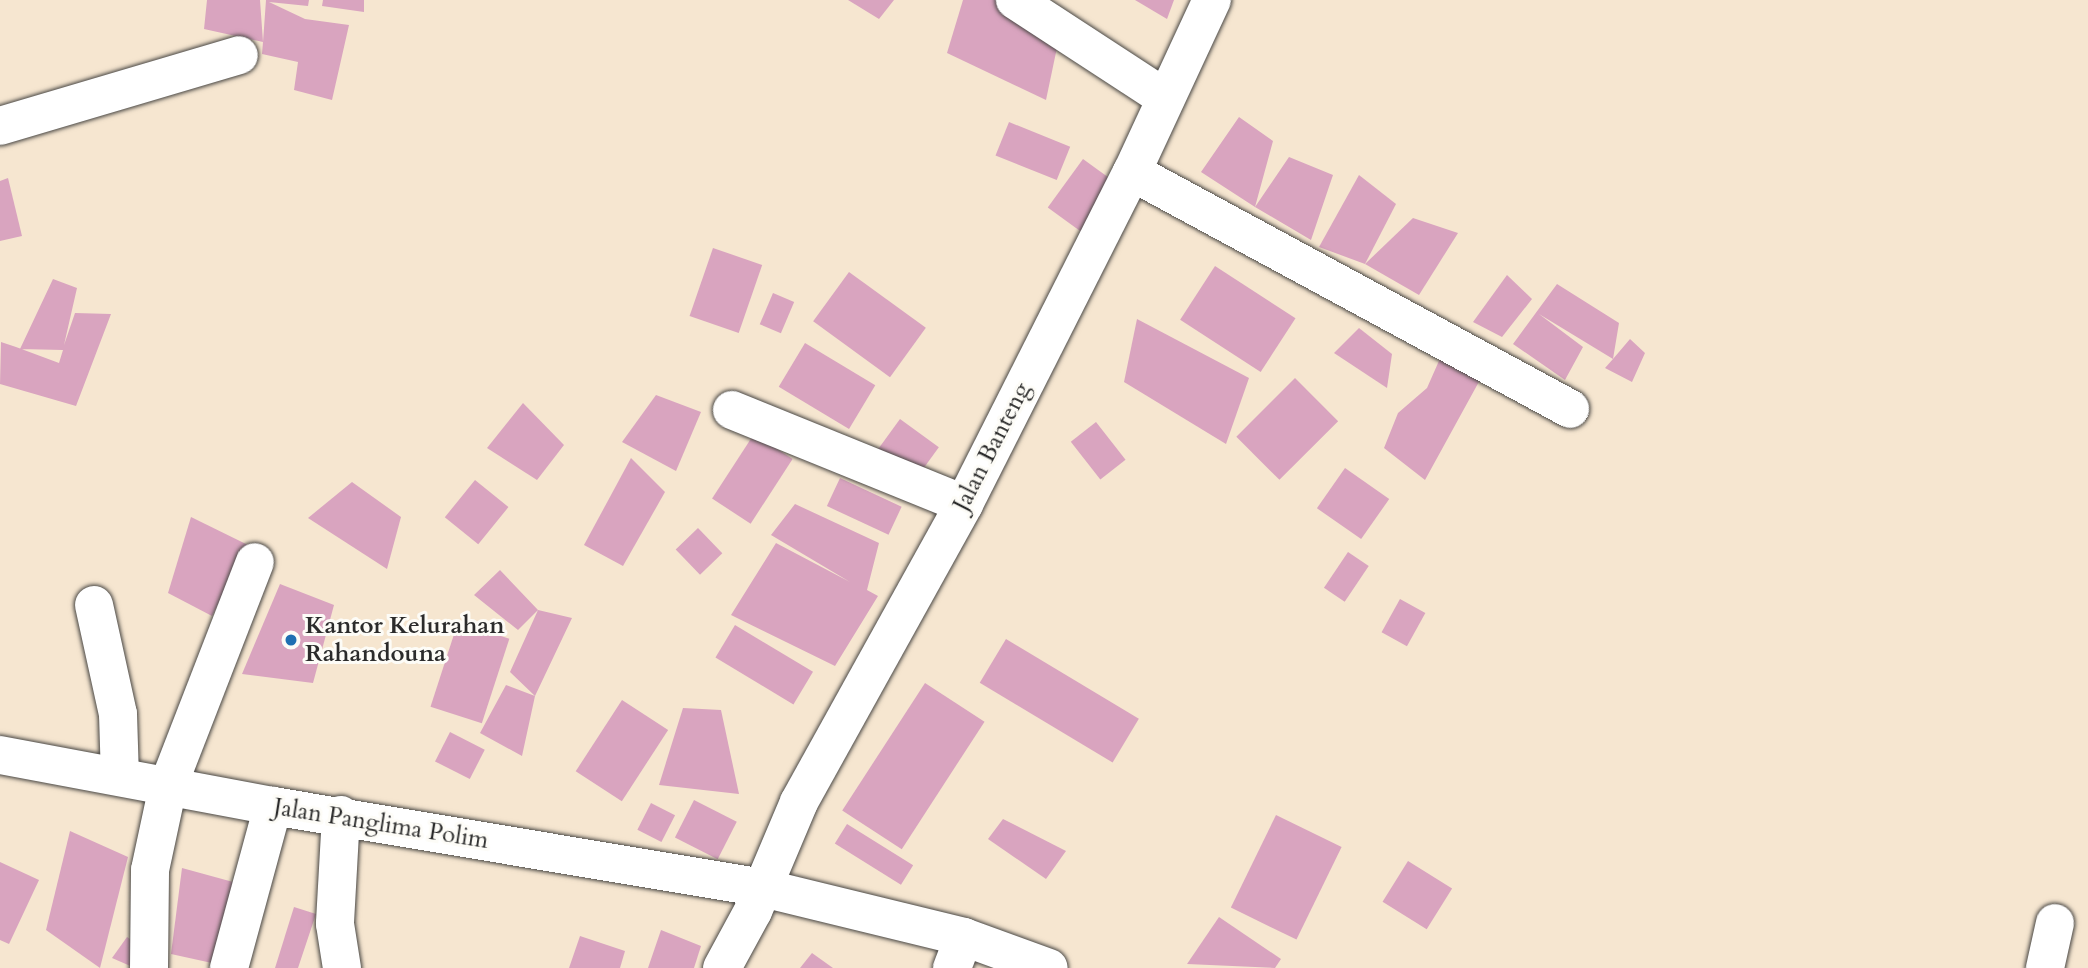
<!DOCTYPE html>
<style>
body{margin:0}
#map{position:relative;width:2088px;height:968px;overflow:hidden;background:#f6e6d0;font-family:Cardo,serif}
div>[style]{position:absolute}
.building>*{inset:0;background:#d9a4bf;transform-origin:0 0}
.roads{filter:drop-shadow(0 0 2px #494744) drop-shadow(0 0 2px #494744)}
.street>*{height:38px;margin:-19px;padding:0 19px;transform-origin:19px;border-radius:19px;background:#fff}
.secondary>*{height:38px;margin:-19px;padding:0 19px;transform-origin:19px;border-radius:19px;background:#fff}
.dots>*{width:19px;height:19px;translate:-50% -50%;box-sizing:border-box;border:4px solid #fdfcf7;border-radius:50%}
span{translate:-50% -50%;white-space:nowrap;text-align:center;line-height:1.15;-webkit-text-stroke:6px #fdfcf7;paint-order:stroke}
.street-label{font-size:24px;color:#2b2b2b}
.poi-label{font-size:24px;color:#2b2b2b;font-weight:700}
.left{translate:0 -50%;text-align:left}
</style>
<div id="map">
<div class="building">
<i style="clip-path:polygon(207px 0,260px 0,263px 42px,266px 0,309px 0,308px 6px,269px 2px,305px 19px,349px 25px,332px 100px,294px 90px,298px 62px,262px 54px,263px 42px,204px 29px)"></i>
<i style="clip-path:polygon(323px 0,364px 0,364px 12px,322px 6px)"></i>
<i style="clip-path:polygon(848px 0,894px 0,879px 19px)"></i>
<i style="clip-path:polygon(963px 0,995px 0,1059px 38px,1046px 100px,947px 53px)"></i>
<i style="clip-path:polygon(1135px 0,1174px 0,1167px 19px)"></i>
<i style="clip-path:polygon(1239px 117px,1273px 141px,1255px 207px,1289px 157px,1333px 175px,1311px 240px,1255px 207px,1201px 172px)"></i>
<i style="left:1009px;top:122px;width:66px;height:36px;rotate:22deg"></i>
<i style="left:1083px;top:159px;width:43px;height:60px;rotate:36deg"></i>
<i style="clip-path:polygon(1359px 175px,1396px 204px,1365px 264px,1319px 247px)"></i>
<i style="clip-path:polygon(8px 178px,22px 236px,0 241px,0 181px)"></i>
<i style="clip-path:polygon(1413px 218px,1458px 233px,1419px 295px,1365px 264px)"></i>
<i style="left:713px;top:248px;width:52px;height:72px;rotate:19deg"></i>
<i style="left:1215px;top:266px;width:96px;height:64px;rotate:33deg"></i>
<i style="left:849px;top:272px;width:95px;height:61px;rotate:36deg"></i>
<i style="clip-path:polygon(1507px 275px,1532px 299px,1502px 337px,1473px 322px)"></i>
<i style="clip-path:polygon(53px 279px,77px 288px,64px 345px,75px 313px,111px 314px,76px 406px,0 384px,1px 342px,16px 347px,59px 363px,63px 350px,20px 349px)"></i>
<i style="clip-path:polygon(1557px 284px,1619px 323px,1613px 359px,1630px 339px,1645px 353px,1632px 382px,1605px 368px,1613px 359px,1539px 314px,1583px 347px,1565px 380px,1513px 344px)"></i>
<i style="left:773px;top:293px;width:23px;height:34px;rotate:23deg"></i>
<i style="clip-path:polygon(1137px 319px,1249px 378px,1226px 444px,1124px 382px)"></i>
<i style="clip-path:polygon(1359px 328px,1392px 354px,1387px 388px,1334px 353px)"></i>
<i style="left:805px;top:343px;width:82px;height:51px;rotate:31deg"></i>
<i style="clip-path:polygon(1442px 354px,1481px 378px,1425px 480px,1384px 448px,1398px 413px,1427px 388px)"></i>
<i style="left:1295px;top:378px;width:61px;height:83px;rotate:45deg"></i>
<i style="clip-path:polygon(656px 395px,701px 412px,676px 471px,622px 442px)"></i>
<i style="clip-path:polygon(523px 403px,564px 445px,537px 480px,487px 448px)"></i>
<i style="left:900px;top:419px;width:48px;height:38px;rotate:36deg"></i>
<i style="left:1096px;top:422px;width:48px;height:32px;rotate:52deg"></i>
<i style="left:754px;top:434px;width:46px;height:77px;rotate:33deg"></i>
<i style="clip-path:polygon(631px 458px,665px 492px,623px 566px,584px 545px)"></i>
<i style="left:1345px;top:468px;width:54px;height:49px;rotate:35deg"></i>
<i style="left:840px;top:478px;width:68px;height:31px;rotate:25deg"></i>
<i style="left:475px;top:480px;width:43px;height:48px;rotate:39deg"></i>
<i style="clip-path:polygon(352px 482px,401px 517px,387px 569px,308px 518px)"></i>
<i style="clip-path:polygon(795px 504px,879px 543px,867px 590px,878px 596px,835px 666px,731px 615px,776px 543px,850px 582px,771px 535px)"></i>
<i style="clip-path:polygon(191px 517px,248px 545px,212px 616px,168px 593px)"></i>
<i style="left:698px;top:528px;width:35px;height:31px;rotate:46deg"></i>
<i style="left:1348px;top:552px;width:25px;height:43px;rotate:34deg"></i>
<i style="clip-path:polygon(500px 570px,538px 610px,572px 618px,535px 696px,522px 756px,480px 733px,506px 685px,535px 696px,510px 672px,538px 610px,518px 630px,474px 595px)"></i>
<i style="clip-path:polygon(280px 584px,334px 605px,313px 683px,242px 674px)"></i>
<i style="left:1400px;top:599px;width:29px;height:38px;rotate:29deg"></i>
<i style="left:458px;top:622px;width:54px;height:89px;rotate:18deg"></i>
<i style="left:735px;top:625px;width:91px;height:38px;rotate:31deg"></i>
<i style="left:1006px;top:639px;width:155px;height:51px;rotate:31deg"></i>
<i style="left:925px;top:683px;width:71px;height:152px;rotate:33deg"></i>
<i style="left:622px;top:700px;width:55px;height:85px;rotate:33deg"></i>
<i style="clip-path:polygon(683px 708px,721px 710px,739px 794px,659px 785px)"></i>
<i style="left:450px;top:732px;width:39px;height:33px;rotate:27deg"></i>
<i style="left:694px;top:800px;width:48px;height:42px;rotate:27deg"></i>
<i style="left:651px;top:803px;width:27px;height:30px;rotate:27deg"></i>
<i style="left:1276px;top:815px;width:73px;height:103px;rotate:26deg"></i>
<i style="clip-path:polygon(1003px 819px,1066px 851px,1046px 879px,988px 839px)"></i>
<i style="left:847px;top:824px;width:78px;height:23px;rotate:32deg"></i>
<i style="clip-path:polygon(70px 831px,128px 857px,100px 968px,46px 930px)"></i>
<i style="left:1408px;top:861px;width:52px;height:48px;rotate:32deg"></i>
<i style="clip-path:polygon(0 862px,39px 880px,9px 944px,0 940px)"></i>
<i style="clip-path:polygon(182px 868px,244px 885px,221px 965px,171px 954px)"></i>
<i style="clip-path:polygon(294px 907px,316px 914px,298px 968px,275px 968px)"></i>
<i style="clip-path:polygon(1219px 917px,1281px 959px,1275px 968px,1187px 964px)"></i>
<i style="clip-path:polygon(661px 930px,701px 946px,694px 968px,648px 968px)"></i>
<i style="clip-path:polygon(580px 936px,625px 951px,620px 968px,569px 968px)"></i>
<i style="clip-path:polygon(127px 937px,147px 950px,135px 968px,112px 958px)"></i>
<i style="clip-path:polygon(812px 953px,833px 968px,800px 968px)"></i>
</div>
<div class="roads">
<div class="street">
<i style="left:1015px;top:0;width:178px;rotate:33.1deg"></i>
<i style="left:0;top:126px;width:249px;rotate:-16.5deg"></i>
<i style="left:1132px;top:172px;width:498px;rotate:28.4deg"></i>
<i style="left:732px;top:410px;width:250px;rotate:22.1deg"></i>
<i style="left:94px;top:605px;width:112px;rotate:77.6deg"></i>
<i style="left:118px;top:714px;width:62px;rotate:88.2deg"></i>
<i style="left:341px;top:815px;width:109px;rotate:93.2deg"></i>
<i style="left:335px;top:924px;width:45px;rotate:81deg"></i>
<i style="left:149px;top:968px;width:98px;rotate:-89.4deg"></i>
<i style="left:150px;top:870px;width:86px;rotate:-77.9deg"></i>
<i style="left:168px;top:786px;width:240px;rotate:-68.8deg"></i>
<i style="left:229px;top:968px;width:168px;rotate:-74.8deg"></i>
<i style="left:722px;top:968px;width:65px;rotate:-61.5deg"></i>
<i style="left:753px;top:911px;width:118px;rotate:-67.1deg"></i>
<i style="left:799px;top:802px;width:341px;rotate:-61deg"></i>
<i style="left:964px;top:504px;width:372px;rotate:-63.2deg"></i>
<i style="left:1132px;top:172px;width:190px;rotate:-65.1deg"></i>
<i style="left:952px;top:968px;width:33px;rotate:-69deg"></i>
<i style="left:2045px;top:968px;width:46px;rotate:-77.5deg"></i>
</div>
<div class="secondary">
<i style="left:0;top:755px;width:278px;rotate:10.6deg"></i>
<i style="left:273px;top:806px;width:497px;rotate:9.5deg"></i>
<i style="left:763px;top:888px;width:207px;rotate:13.7deg"></i>
<i style="left:964px;top:937px;width:90px;rotate:20deg"></i>
</div>
</div>
<div class="dots">
<i style="left:291px;top:640px;background:#1f6fb2"></i>
</div>
<div class="street-label">
<span style="left:992px;top:447px;rotate:-63deg">Jalan Banteng</span>
<span style="left:381px;top:824px;rotate:9deg">Jalan Panglima Polim</span>
</div>
<div class="poi-label">
<span class="left" style="left:305px;top:640px">Kantor Kelurahan<br>Rahandouna</span>
</div>
</div>
